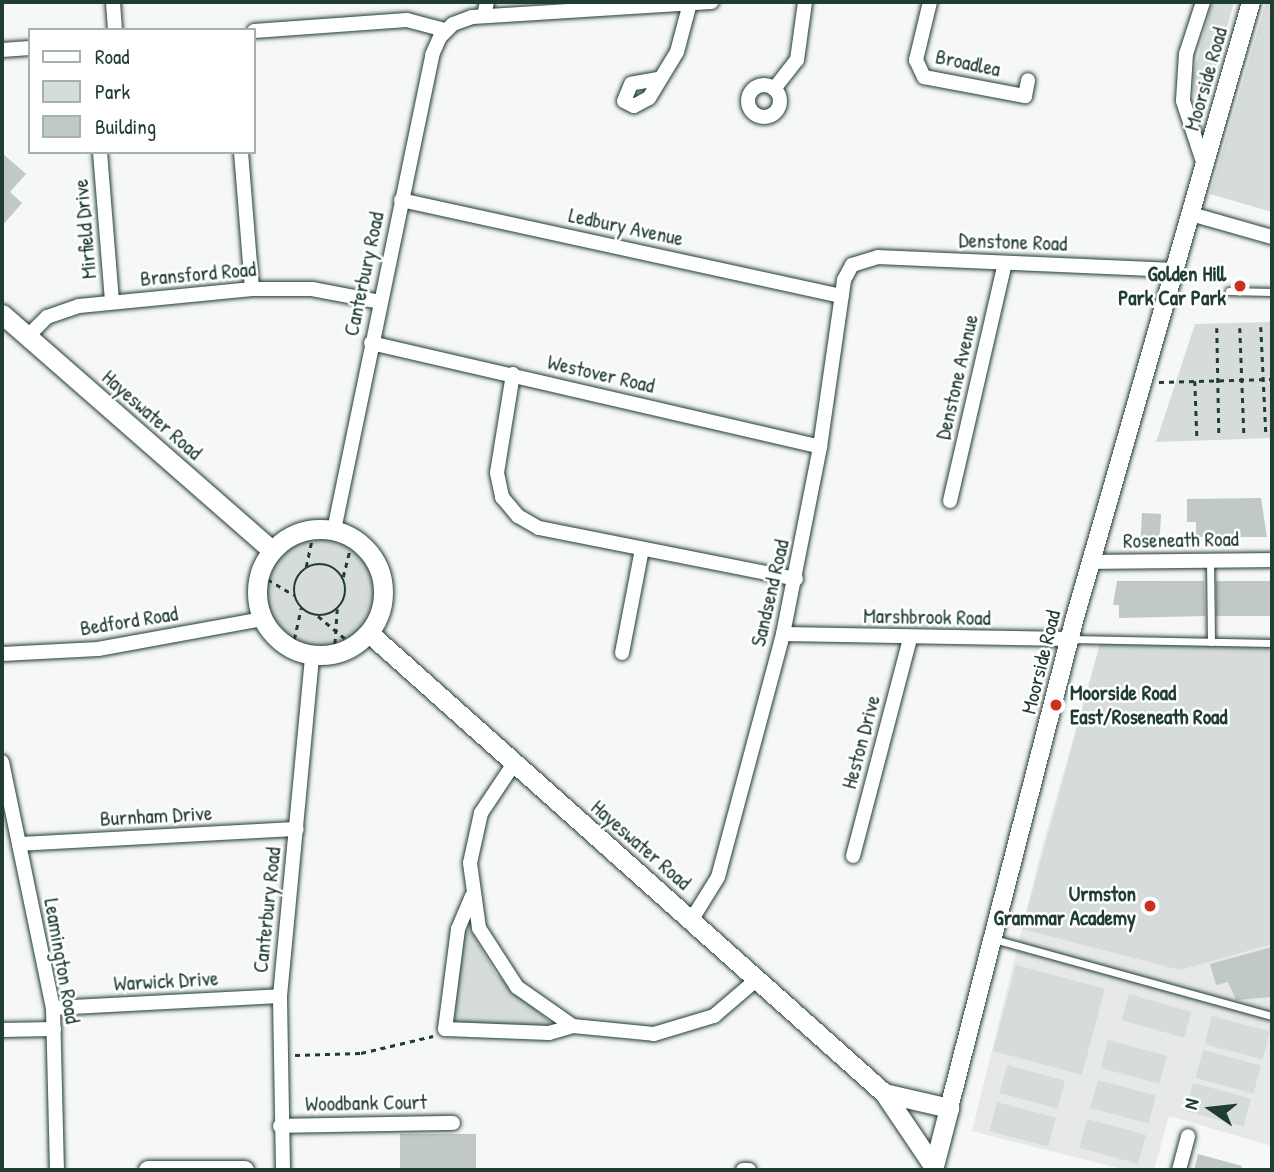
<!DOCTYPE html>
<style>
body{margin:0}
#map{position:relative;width:1274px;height:1172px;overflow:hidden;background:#f6f7f7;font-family:"Patrick Hand",sans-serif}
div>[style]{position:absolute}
.built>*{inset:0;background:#e6e9e8}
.green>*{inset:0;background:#d6dcdb;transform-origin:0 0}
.round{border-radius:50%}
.building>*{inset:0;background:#c0c9c6;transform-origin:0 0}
.path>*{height:2.5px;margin-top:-1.25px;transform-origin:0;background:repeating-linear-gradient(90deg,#1f3d34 0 5px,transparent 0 10px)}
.path>.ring{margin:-1.25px;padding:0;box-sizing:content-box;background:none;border:2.5px solid #1f3d34;border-radius:50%}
.roads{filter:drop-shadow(0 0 2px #1f3d34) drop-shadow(0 0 2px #1f3d34)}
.service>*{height:7px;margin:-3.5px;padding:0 3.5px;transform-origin:3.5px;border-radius:3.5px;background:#fff}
.minor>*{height:14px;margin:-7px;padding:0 7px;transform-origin:7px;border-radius:7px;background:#fff}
.minor>.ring{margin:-7px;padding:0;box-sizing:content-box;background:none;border:14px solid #fff;border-radius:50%}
.tertiary>*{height:18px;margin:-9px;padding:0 9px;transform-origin:9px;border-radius:9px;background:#fff}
.secondary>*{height:19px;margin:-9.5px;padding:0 9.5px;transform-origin:9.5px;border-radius:9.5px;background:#fff}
.secondary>.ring{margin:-9.5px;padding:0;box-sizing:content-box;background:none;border:19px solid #fff;border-radius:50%}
.dots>*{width:19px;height:19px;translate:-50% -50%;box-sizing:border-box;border:4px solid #fff;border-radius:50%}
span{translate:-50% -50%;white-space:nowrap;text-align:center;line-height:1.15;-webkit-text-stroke:5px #fff;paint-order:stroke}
.street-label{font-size:21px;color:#1f3d34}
.poi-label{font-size:21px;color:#1f3d34;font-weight:700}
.right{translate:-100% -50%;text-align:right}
.left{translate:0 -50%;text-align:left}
.frame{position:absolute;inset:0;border:4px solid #1f3d34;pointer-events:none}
.legend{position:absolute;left:28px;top:28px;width:228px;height:126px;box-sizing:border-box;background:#fff;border:2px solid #a5b1ae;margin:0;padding:9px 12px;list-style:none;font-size:21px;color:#1f3d34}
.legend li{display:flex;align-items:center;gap:14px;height:35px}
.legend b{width:35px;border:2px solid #a5b1ae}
.north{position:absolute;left:1176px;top:1074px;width:70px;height:70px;-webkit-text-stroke:5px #fff;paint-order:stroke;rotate:284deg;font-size:19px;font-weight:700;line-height:28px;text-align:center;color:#1f3d34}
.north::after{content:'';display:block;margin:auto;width:24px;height:32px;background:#1f3d34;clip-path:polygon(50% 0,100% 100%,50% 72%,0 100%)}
</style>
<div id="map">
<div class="built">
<i style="clip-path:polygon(1100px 644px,1272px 645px,1272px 1146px,1169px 1116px,1154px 1170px,1126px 1170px,972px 1131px,1042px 848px)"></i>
</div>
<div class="green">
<i style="clip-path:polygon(1212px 2px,1234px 2px,1198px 128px,1193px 76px)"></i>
<i style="clip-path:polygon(1266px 2px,1272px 2px,1272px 212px,1210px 194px)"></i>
<i style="clip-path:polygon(1272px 322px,1272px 438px,1156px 442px,1195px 324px)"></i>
<i class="round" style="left:267px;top:538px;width:108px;height:108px"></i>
<i style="clip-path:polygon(1100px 644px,1272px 645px,1272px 944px,1180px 970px,1022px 929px)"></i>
<i style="clip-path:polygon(470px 929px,496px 974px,550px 1022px,548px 1027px,454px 1022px,464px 933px)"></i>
<i style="left:1016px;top:965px;width:92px;height:89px;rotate:15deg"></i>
<i style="left:1129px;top:994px;width:65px;height:27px;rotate:16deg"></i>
<i style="left:1212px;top:1016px;width:60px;height:29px;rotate:15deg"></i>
<i style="left:1108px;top:1040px;width:61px;height:29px;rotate:15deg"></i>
<i style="left:1203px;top:1050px;width:60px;height:29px;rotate:15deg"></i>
<i style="left:1007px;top:1065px;width:60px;height:29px;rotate:15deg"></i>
<i style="left:1098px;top:1080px;width:60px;height:29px;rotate:15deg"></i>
<i style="left:1193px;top:1083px;width:60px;height:29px;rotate:15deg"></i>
<i style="left:997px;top:1102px;width:61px;height:30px;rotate:15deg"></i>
<i style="left:1087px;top:1119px;width:61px;height:30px;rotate:15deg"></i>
</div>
<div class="building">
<i style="clip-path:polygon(2px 153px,26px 174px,10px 192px,22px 203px,2px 226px)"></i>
<i style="clip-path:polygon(1261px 498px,1267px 537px,1196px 537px,1196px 522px,1187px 522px,1187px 499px)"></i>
<i style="left:1142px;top:513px;width:19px;height:26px;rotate:3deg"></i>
<i style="clip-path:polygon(1117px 581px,1204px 581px,1205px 616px,1119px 618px,1119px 605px,1113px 605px)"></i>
<i style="left:1216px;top:581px;width:56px;height:35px"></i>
<i style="clip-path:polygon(1272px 947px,1272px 997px,1236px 1000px,1228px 982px,1216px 985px,1210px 964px)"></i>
<i style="left:400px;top:1134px;width:76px;height:36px"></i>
<i style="clip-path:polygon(1198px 1154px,1242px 1166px,1241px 1170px,1194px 1170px)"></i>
</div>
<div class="path">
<i style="left:1261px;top:327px;width:107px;rotate:87.3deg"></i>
<i style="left:1217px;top:328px;width:107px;rotate:88.9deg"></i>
<i style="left:1240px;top:328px;width:106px;rotate:87.8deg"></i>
<i style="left:1195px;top:381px;width:55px;rotate:87.9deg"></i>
<i style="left:1159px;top:382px;width:113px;rotate:-1.5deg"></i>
<i class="ring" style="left:294px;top:564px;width:49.5px;height:49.5px"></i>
<i style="left:306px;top:567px;width:39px;rotate:-78deg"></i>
<i style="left:259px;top:574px;width:41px;rotate:31deg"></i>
<i style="left:343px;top:577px;width:41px;rotate:-76deg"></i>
<i style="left:318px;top:616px;width:47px;rotate:39.8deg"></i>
<i style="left:292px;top:649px;width:42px;rotate:-77.6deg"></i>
<i style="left:334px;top:654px;width:45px;rotate:-86.2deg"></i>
<i style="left:295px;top:1055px;width:66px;rotate:-1.7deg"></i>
<i style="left:361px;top:1053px;width:74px;rotate:-13.3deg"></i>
</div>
<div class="roads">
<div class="service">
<i style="left:1229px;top:291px;width:43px;rotate:1.3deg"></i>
<i style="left:1210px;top:560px;width:82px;rotate:89.3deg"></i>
<i style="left:1070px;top:639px;width:202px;rotate:1.1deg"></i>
<i style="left:994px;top:939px;width:288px;rotate:15.5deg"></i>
</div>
<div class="minor">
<i style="left:113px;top:2px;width:28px;rotate:86deg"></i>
<i style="left:930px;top:2px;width:60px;rotate:103.6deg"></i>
<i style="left:916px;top:60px;width:19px;rotate:65deg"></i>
<i style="left:924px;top:77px;width:103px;rotate:10.7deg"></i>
<i style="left:1025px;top:96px;width:16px;rotate:-79deg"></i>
<i style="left:1203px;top:2px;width:55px;rotate:108.1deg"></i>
<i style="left:1186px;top:54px;width:47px;rotate:93.7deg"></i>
<i style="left:1183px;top:101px;width:71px;rotate:71.8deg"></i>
<i style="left:484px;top:16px;width:14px;rotate:-78deg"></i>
<i style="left:254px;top:31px;width:153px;rotate:-4.1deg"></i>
<i style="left:407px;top:20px;width:39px;rotate:15deg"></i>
<i style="left:2px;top:50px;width:28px;rotate:-4deg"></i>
<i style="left:658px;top:79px;width:27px;rotate:170deg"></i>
<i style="left:631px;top:84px;width:18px;rotate:112deg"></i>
<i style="left:624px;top:101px;width:11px;rotate:27deg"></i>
<i style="left:634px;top:106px;width:17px;rotate:-28deg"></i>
<i style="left:649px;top:98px;width:54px;rotate:-58.7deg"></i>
<i style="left:677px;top:52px;width:51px;rotate:-75.1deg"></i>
<i class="ring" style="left:748px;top:85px;width:18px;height:18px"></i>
<i style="left:774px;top:89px;width:37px;rotate:-52deg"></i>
<i style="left:797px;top:60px;width:59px;rotate:-82.1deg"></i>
<i style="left:100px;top:152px;width:150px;rotate:85.4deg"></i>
<i style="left:241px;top:152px;width:137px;rotate:85.4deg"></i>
<i style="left:401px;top:200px;width:451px;rotate:12.3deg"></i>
<i style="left:1191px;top:214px;width:84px;rotate:15.9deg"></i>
<i style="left:28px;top:336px;width:27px;rotate:-45deg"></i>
<i style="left:47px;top:317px;width:34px;rotate:-19deg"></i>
<i style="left:79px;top:306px;width:174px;rotate:-5.6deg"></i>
<i style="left:252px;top:289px;width:60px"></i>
<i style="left:312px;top:289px;width:69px;rotate:10.8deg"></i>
<i style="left:371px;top:343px;width:461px;rotate:13deg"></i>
<i style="left:513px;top:374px;width:100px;rotate:99.2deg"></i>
<i style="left:497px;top:473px;width:25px;rotate:78deg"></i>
<i style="left:502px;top:497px;width:25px;rotate:50deg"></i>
<i style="left:518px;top:516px;width:24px;rotate:30deg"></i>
<i style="left:539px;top:528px;width:262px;rotate:11.2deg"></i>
<i style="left:950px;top:501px;width:244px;rotate:-77deg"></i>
<i style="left:334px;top:530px;width:485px;rotate:-78.3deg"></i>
<i style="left:432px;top:55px;width:20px;rotate:-66deg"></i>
<i style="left:440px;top:37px;width:18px;rotate:-45deg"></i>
<i style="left:453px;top:24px;width:20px;rotate:-20deg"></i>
<i style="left:472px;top:17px;width:240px;rotate:-3.6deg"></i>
<i style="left:1091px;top:562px;width:181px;rotate:-0.6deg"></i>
<i style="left:783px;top:634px;width:287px;rotate:1deg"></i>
<i style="left:622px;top:653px;width:106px;rotate:-79.1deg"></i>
<i style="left:2px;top:654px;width:96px;rotate:-3deg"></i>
<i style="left:98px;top:649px;width:168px;rotate:-10.3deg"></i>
<i style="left:2px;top:762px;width:251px;rotate:78.3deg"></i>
<i style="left:53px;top:1008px;width:162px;rotate:88.6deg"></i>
<i style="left:513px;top:765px;width:58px;rotate:123.7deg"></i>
<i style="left:481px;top:813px;width:51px;rotate:102.4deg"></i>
<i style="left:470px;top:863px;width:66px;rotate:82.1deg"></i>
<i style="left:479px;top:928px;width:70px;rotate:57.2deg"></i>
<i style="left:517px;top:987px;width:68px;rotate:34.9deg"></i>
<i style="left:573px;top:1026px;width:81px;rotate:5.6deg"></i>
<i style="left:654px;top:1034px;width:63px;rotate:-16.7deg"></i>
<i style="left:714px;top:1016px;width:55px;rotate:-40.6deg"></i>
<i style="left:19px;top:844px;width:278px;rotate:-3.1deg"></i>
<i style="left:853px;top:856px;width:225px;rotate:-75.3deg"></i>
<i style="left:472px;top:896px;width:36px;rotate:113deg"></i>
<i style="left:458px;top:929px;width:101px;rotate:97.4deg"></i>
<i style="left:445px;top:1029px;width:104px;rotate:2.2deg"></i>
<i style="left:549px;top:1033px;width:25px;rotate:-16deg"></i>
<i style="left:692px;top:919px;width:49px;rotate:-58.2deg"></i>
<i style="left:718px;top:877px;width:252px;rotate:-75deg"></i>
<i style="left:783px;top:634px;width:191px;rotate:-78.8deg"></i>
<i style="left:820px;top:447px;width:169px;rotate:-81.8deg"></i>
<i style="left:844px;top:280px;width:17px;rotate:-62deg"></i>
<i style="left:852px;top:265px;width:27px;rotate:-17deg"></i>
<i style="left:878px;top:257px;width:296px;rotate:2.5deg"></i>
<i style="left:53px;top:1008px;width:227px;rotate:-3deg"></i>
<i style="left:2px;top:1030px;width:52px;rotate:-1.1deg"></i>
<i style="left:280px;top:1126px;width:173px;rotate:-1deg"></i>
<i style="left:283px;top:1170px;width:174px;rotate:-91deg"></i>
<i style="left:280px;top:996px;width:342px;rotate:-84.6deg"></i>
<i style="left:743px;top:1170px;width:6px"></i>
<i style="left:1179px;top:1170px;width:35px;rotate:-75deg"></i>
</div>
<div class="tertiary">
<i style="left:949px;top:1108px;width:503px;rotate:-75.6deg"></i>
<i style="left:1074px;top:621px;width:644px;rotate:-74.04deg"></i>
<i style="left:148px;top:1170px;width:97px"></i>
</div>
<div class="secondary">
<i style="left:2px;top:314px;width:359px;rotate:41.2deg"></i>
<i class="ring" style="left:257px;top:529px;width:107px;height:107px"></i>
<i style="left:369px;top:633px;width:691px;rotate:41.77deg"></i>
<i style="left:884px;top:1093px;width:89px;rotate:56deg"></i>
<i style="left:884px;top:1093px;width:67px;rotate:13deg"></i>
<i style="left:949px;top:1108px;width:64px;rotate:104.5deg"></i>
</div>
</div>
<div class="dots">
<i style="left:1240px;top:286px;background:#c8321e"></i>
<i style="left:1056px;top:705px;background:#c8321e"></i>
<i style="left:1150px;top:906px;background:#c8321e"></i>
</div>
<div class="street-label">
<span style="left:968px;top:63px;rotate:12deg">Broadlea</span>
<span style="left:1206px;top:79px;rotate:-74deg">Moorside Road</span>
<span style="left:626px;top:227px;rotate:12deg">Ledbury Avenue</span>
<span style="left:85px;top:229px;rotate:-95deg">Mirfield Drive</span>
<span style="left:1013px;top:242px;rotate:2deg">Denstone Road</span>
<span style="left:198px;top:274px;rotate:-5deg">Bransford Road</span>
<span style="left:364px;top:274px;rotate:-78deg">Canterbury Road</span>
<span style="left:601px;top:374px;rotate:13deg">Westover Road</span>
<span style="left:957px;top:377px;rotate:-77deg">Denstone Avenue</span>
<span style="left:152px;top:415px;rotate:41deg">Hayeswater Road</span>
<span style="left:1181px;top:540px;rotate:-1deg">Roseneath Road</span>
<span style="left:770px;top:593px;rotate:-77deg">Sandsend Road</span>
<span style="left:927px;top:617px;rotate:1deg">Marshbrook Road</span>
<span style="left:129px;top:621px;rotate:-9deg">Bedford Road</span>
<span style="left:1041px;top:662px;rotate:-76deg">Moorside Road</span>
<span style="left:861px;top:742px;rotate:-75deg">Heston Drive</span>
<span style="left:156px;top:816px;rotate:-3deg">Burnham Drive</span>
<span style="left:641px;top:845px;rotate:41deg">Hayeswater Road</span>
<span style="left:267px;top:910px;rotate:-84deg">Canterbury Road</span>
<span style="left:62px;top:961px;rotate:80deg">Leamington Road</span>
<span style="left:166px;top:981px;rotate:-3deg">Warwick Drive</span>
<span style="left:366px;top:1103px;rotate:-1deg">Woodbank Court</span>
</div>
<div class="poi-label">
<span class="right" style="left:1226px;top:286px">Golden Hill<br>Park Car Park</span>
<span class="left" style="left:1070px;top:705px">Moorside Road<br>East/Roseneath Road</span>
<span class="right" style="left:1136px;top:906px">Urmston<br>Grammar Academy</span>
</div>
<div class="frame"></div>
<ul class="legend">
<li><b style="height:9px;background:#fff"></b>Road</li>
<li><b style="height:19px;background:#d6dcdb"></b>Park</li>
<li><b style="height:19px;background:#c0c9c6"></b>Building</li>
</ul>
<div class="north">N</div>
</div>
